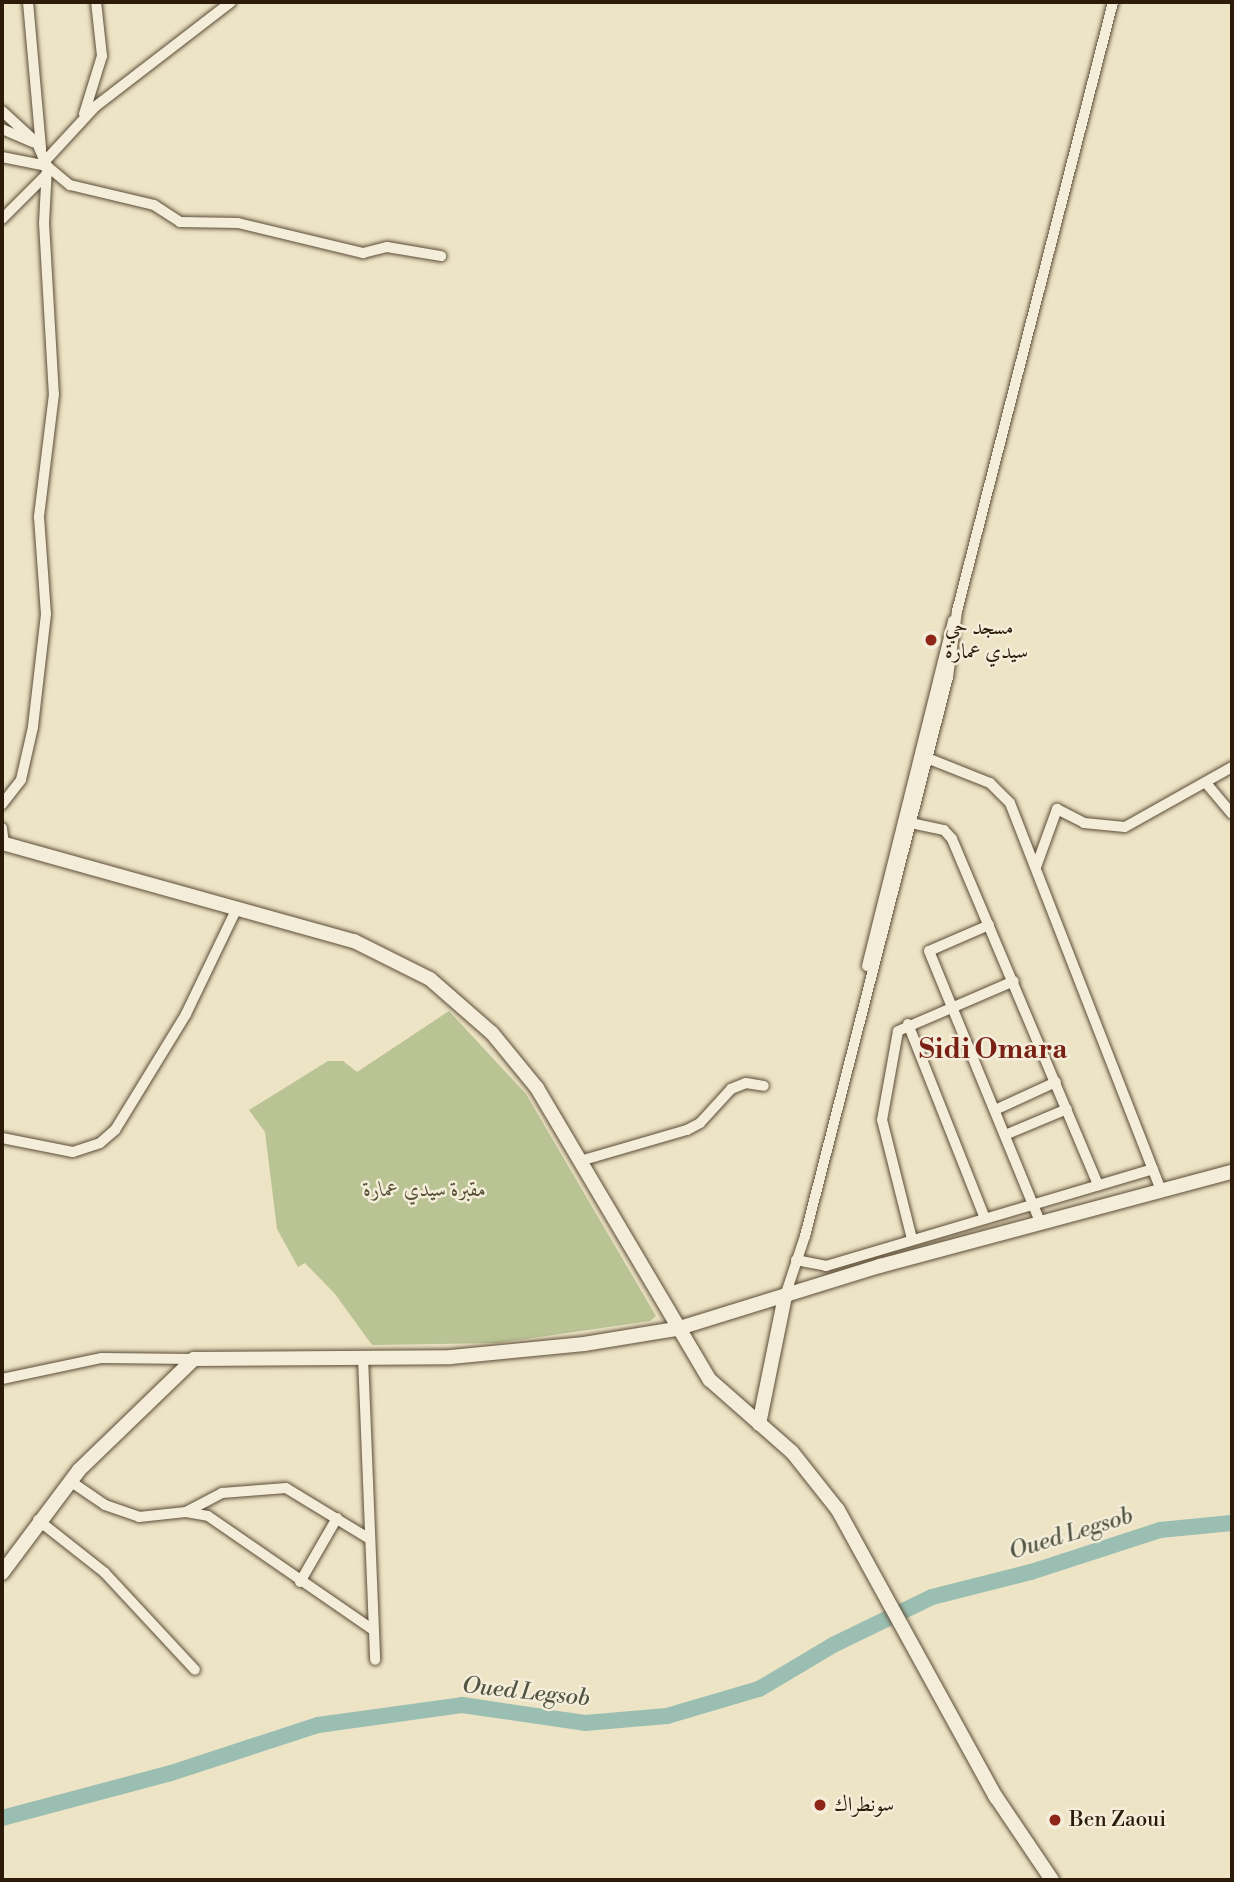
<!DOCTYPE html>
<meta charset="utf-8">
<style>
body{margin:0}
#map{position:relative;width:1234px;height:1882px;overflow:hidden;background:#ede3c5;font-family:"Libre Bodoni",Amiri,serif}
div>[style]{position:absolute}
.green>*{inset:0;background:#bac394}
.river>*{height:16px;margin:-8px;padding:0 8px;transform-origin:8px;border-radius:8px;background:#9abeb1}
.roads{filter:drop-shadow(0 0 2px #5c4d37) drop-shadow(0 0 2px #5c4d37)}
.street>*{height:10px;margin:-5px;padding:0 5px;transform-origin:5px;border-radius:5px;background:#f3edd9}
.secondary>*{height:14px;margin:-7px;padding:0 7px;transform-origin:7px;border-radius:7px;background:#f3edd9}
.dots>*{width:19px;height:19px;translate:-50% -50%;box-sizing:border-box;border:4px solid #f3edd9;border-radius:50%}
span{translate:-50% -50%;white-space:nowrap;text-align:center;line-height:1.15;-webkit-text-stroke:5px #f3edd9;paint-order:stroke}
.poi-label{font-size:21px;color:#2b1b08}
.left{translate:0 -50%;text-align:left}
.park-label{font-size:21px;color:#564d32;font-style:italic}
.water-label{font-size:23px;color:#525443;font-style:italic}
.district-label{font-size:28px;color:#7a1f14;font-weight:700}
.frame{position:absolute;inset:0;border:4px solid #2b1b08;pointer-events:none}
</style>
<div id="map">
<div class="green">
<i style="clip-path:polygon(449px 1011px,526px 1094px,656px 1316px,650px 1321px,497px 1343px,372px 1345px,335px 1294px,305px 1263px,298px 1267px,277px 1229px,265px 1132px,249px 1110px,328px 1061px,343px 1061px,357px 1072px)"></i>
</div>
<div class="river">
<i style="left:2px;top:1818px;width:175px;rotate:-14.9deg"></i>
<i style="left:171px;top:1773px;width:155px;rotate:-18.1deg"></i>
<i style="left:318px;top:1725px;width:145px;rotate:-7.9deg"></i>
<i style="left:462px;top:1705px;width:124px;rotate:8.3deg"></i>
<i style="left:585px;top:1723px;width:82px;rotate:-4.9deg"></i>
<i style="left:667px;top:1716px;width:96px;rotate:-16.4deg"></i>
<i style="left:759px;top:1689px;width:86px;rotate:-30.7deg"></i>
<i style="left:833px;top:1645px;width:110px;rotate:-25.9deg"></i>
<i style="left:932px;top:1597px;width:102px;rotate:-14.2deg"></i>
<i style="left:1031px;top:1572px;width:136px;rotate:-18deg"></i>
<i style="left:1160px;top:1530px;width:72px;rotate:-5.6deg"></i>
</div>
<div class="roads">
<div class="street">
<i style="left:28px;top:2px;width:148px;rotate:84.9deg"></i>
<i style="left:2px;top:111px;width:47px;rotate:42.4deg"></i>
<i style="left:37px;top:143px;width:25px;rotate:67deg"></i>
<i style="left:47px;top:166px;width:57px;rotate:93deg"></i>
<i style="left:44px;top:223px;width:171px;rotate:86.7deg"></i>
<i style="left:54px;top:394px;width:124px;rotate:97deg"></i>
<i style="left:39px;top:517px;width:97px;rotate:85.9deg"></i>
<i style="left:46px;top:614px;width:114px;rotate:96.6deg"></i>
<i style="left:33px;top:727px;width:54px;rotate:102.8deg"></i>
<i style="left:21px;top:780px;width:31px;rotate:128deg"></i>
<i style="left:84px;top:114px;width:61px;rotate:-72.8deg"></i>
<i style="left:102px;top:56px;width:54px;rotate:-96.3deg"></i>
<i style="left:2px;top:129px;width:34px;rotate:23deg"></i>
<i style="left:2px;top:157px;width:46px;rotate:11.3deg"></i>
<i style="left:47px;top:166px;width:30px;rotate:40deg"></i>
<i style="left:70px;top:185px;width:86px;rotate:13.4deg"></i>
<i style="left:154px;top:205px;width:31px;rotate:33deg"></i>
<i style="left:180px;top:222px;width:58px;rotate:1deg"></i>
<i style="left:238px;top:223px;width:129px;rotate:13.5deg"></i>
<i style="left:363px;top:253px;width:25px;rotate:-14deg"></i>
<i style="left:387px;top:247px;width:55px;rotate:9.5deg"></i>
<i style="left:45px;top:161px;width:75px;rotate:-47.2deg"></i>
<i style="left:96px;top:106px;width:170px;rotate:-37.6deg"></i>
<i style="left:2px;top:219px;width:64px;rotate:-45deg"></i>
<i style="left:927px;top:758px;width:68px;rotate:21.6deg"></i>
<i style="left:990px;top:783px;width:28px;rotate:45deg"></i>
<i style="left:1010px;top:803px;width:415px;rotate:68.7deg"></i>
<i style="left:1206px;top:783px;width:40px;rotate:50deg"></i>
<i style="left:906px;top:822px;width:39px;rotate:12deg"></i>
<i style="left:944px;top:830px;width:12px;rotate:48deg"></i>
<i style="left:952px;top:839px;width:376px;rotate:67.1deg"></i>
<i style="left:2px;top:828px;width:16px;rotate:83deg"></i>
<i style="left:1036px;top:867px;width:62px;rotate:-70.1deg"></i>
<i style="left:1057px;top:809px;width:30px;rotate:27deg"></i>
<i style="left:1084px;top:823px;width:41px;rotate:5.6deg"></i>
<i style="left:1125px;top:827px;width:123px;rotate:-29.3deg"></i>
<i style="left:989px;top:925px;width:65px;rotate:156.6deg"></i>
<i style="left:929px;top:951px;width:293px;rotate:67.7deg"></i>
<i style="left:867px;top:966px;width:356px;rotate:-76deg"></i>
<i style="left:908px;top:1024px;width:209px;rotate:68.4deg"></i>
<i style="left:995px;top:1110px;width:67px;rotate:-24.7deg"></i>
<i style="left:1005px;top:1135px;width:67px;rotate:-22.8deg"></i>
<i style="left:2px;top:1138px;width:72px;rotate:11.2deg"></i>
<i style="left:73px;top:1152px;width:28px;rotate:-18deg"></i>
<i style="left:100px;top:1143px;width:20px;rotate:-41deg"></i>
<i style="left:115px;top:1130px;width:136px;rotate:-58.5deg"></i>
<i style="left:186px;top:1014px;width:118px;rotate:-64.3deg"></i>
<i style="left:580px;top:1161px;width:111px;rotate:-16.2deg"></i>
<i style="left:687px;top:1130px;width:15px;rotate:-28deg"></i>
<i style="left:700px;top:1123px;width:46px;rotate:-47.6deg"></i>
<i style="left:731px;top:1089px;width:16px;rotate:-22deg"></i>
<i style="left:746px;top:1083px;width:18px;rotate:9deg"></i>
<i style="left:912px;top:1239px;width:123px;rotate:-104.1deg"></i>
<i style="left:882px;top:1120px;width:90px;rotate:-79.8deg"></i>
<i style="left:898px;top:1031px;width:126px;rotate:-23.3deg"></i>
<i style="left:796px;top:1260px;width:31px;rotate:11deg"></i>
<i style="left:826px;top:1266px;width:341px;rotate:-16.5deg"></i>
<i style="left:785px;top:1296px;width:63px;rotate:-71.6deg"></i>
<i style="left:805px;top:1236px;width:577px;rotate:-75.65deg"></i>
<i style="left:948px;top:677px;width:67px;rotate:-82.2deg"></i>
<i style="left:957px;top:611px;width:629px;rotate:-75.63deg"></i>
<i style="left:363px;top:1357px;width:303px;rotate:87.7deg"></i>
<i style="left:2px;top:1379px;width:102px;rotate:-11.9deg"></i>
<i style="left:102px;top:1358px;width:92px;rotate:0.6deg"></i>
<i style="left:70px;top:1481px;width:42px;rotate:34.4deg"></i>
<i style="left:105px;top:1505px;width:36px;rotate:19deg"></i>
<i style="left:139px;top:1517px;width:47px;rotate:-6.1deg"></i>
<i style="left:186px;top:1512px;width:22px;rotate:10deg"></i>
<i style="left:208px;top:1516px;width:201px;rotate:34.6deg"></i>
<i style="left:186px;top:1512px;width:41px;rotate:-27.8deg"></i>
<i style="left:222px;top:1493px;width:64px;rotate:-4.5deg"></i>
<i style="left:286px;top:1488px;width:98px;rotate:31.3deg"></i>
<i style="left:38px;top:1520px;width:85px;rotate:38.3deg"></i>
<i style="left:105px;top:1573px;width:132px;rotate:47.1deg"></i>
<i style="left:300px;top:1582px;width:74px;rotate:-60deg"></i>
</div>
<div class="secondary">
<i style="left:2px;top:843px;width:365px;rotate:15.6deg"></i>
<i style="left:354px;top:941px;width:85px;rotate:26.6deg"></i>
<i style="left:430px;top:979px;width:82px;rotate:41.1deg"></i>
<i style="left:492px;top:1033px;width:71px;rotate:50.7deg"></i>
<i style="left:537px;top:1088px;width:339px;rotate:59.4deg"></i>
<i style="left:710px;top:1380px;width:109px;rotate:41.3deg"></i>
<i style="left:792px;top:1452px;width:74px;rotate:51.6deg"></i>
<i style="left:838px;top:1510px;width:328px;rotate:61.2deg"></i>
<i style="left:996px;top:1797px;width:100px;rotate:56deg"></i>
<i style="left:759px;top:1424px;width:131px;rotate:-78.5deg"></i>
<i style="left:2px;top:1573px;width:129px;rotate:-53.2deg"></i>
<i style="left:79px;top:1470px;width:160px;rotate:-44deg"></i>
<i style="left:194px;top:1359px;width:257px;rotate:-0.4deg"></i>
<i style="left:451px;top:1357px;width:134px;rotate:-5.6deg"></i>
<i style="left:584px;top:1344px;width:93px;rotate:-9.3deg"></i>
<i style="left:676px;top:1329px;width:214px;rotate:-17.2deg"></i>
<i style="left:880px;top:1266px;width:364px;rotate:-15deg"></i>
</div>
</div>
<div class="dots">
<i style="left:931px;top:640px;background:#8f2418"></i>
<i style="left:820px;top:1805px;background:#8f2418"></i>
<i style="left:1055px;top:1820px;background:#8f2418"></i>
</div>
<div class="poi-label">
<span class="left" style="left:945px;top:640px">مسجد حي<br>سيدي عمارة</span>
<span class="left" style="left:834px;top:1805px">سونطراك</span>
<span class="left" style="left:1069px;top:1820px">Ben Zaoui</span>
</div>
<div class="park-label">
<span style="left:425px;top:1190px">مقبرة سيدي عمارة</span>
</div>
<div class="water-label">
<span style="left:1071px;top:1534px;rotate:-17deg">Oued Legsob</span>
<span style="left:526px;top:1692px;rotate:6deg">Oued Legsob</span>
</div>
<div class="district-label">
<span style="left:993px;top:1050px">Sidi Omara</span>
</div>
<div class="frame"></div>
</div>
